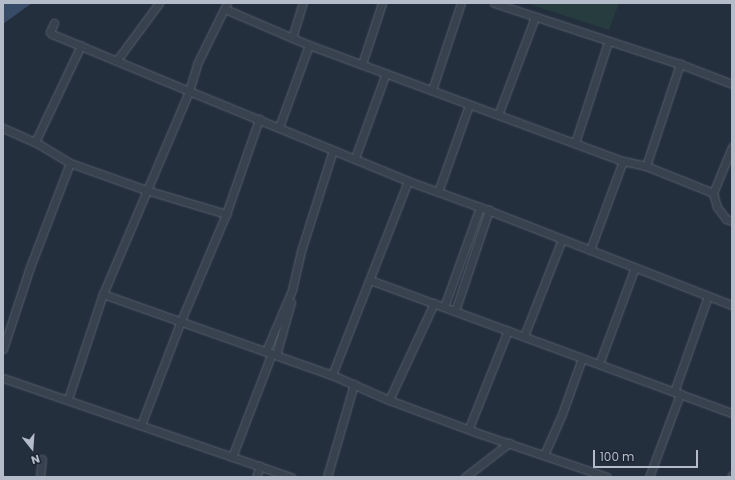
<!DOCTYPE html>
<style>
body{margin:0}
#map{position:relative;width:735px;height:480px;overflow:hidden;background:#242f3e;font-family:Poppins,sans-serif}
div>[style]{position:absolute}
.green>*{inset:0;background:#263c3f}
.water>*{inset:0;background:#394c67}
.roads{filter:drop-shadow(0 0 1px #565f6c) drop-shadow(0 0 1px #565f6c)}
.street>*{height:7px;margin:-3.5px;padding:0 3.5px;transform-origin:3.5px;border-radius:3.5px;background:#38414e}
span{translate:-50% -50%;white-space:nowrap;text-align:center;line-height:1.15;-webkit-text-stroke:3.5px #1d2633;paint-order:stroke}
.frame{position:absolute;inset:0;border:4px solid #b4bcc9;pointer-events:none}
.north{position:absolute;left:12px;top:428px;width:40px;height:40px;-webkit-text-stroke:3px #1d2633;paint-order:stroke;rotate:163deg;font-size:11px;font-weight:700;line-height:16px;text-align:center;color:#b4bcc9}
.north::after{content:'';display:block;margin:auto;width:14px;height:18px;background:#b4bcc9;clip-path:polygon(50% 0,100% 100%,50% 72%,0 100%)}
.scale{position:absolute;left:593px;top:450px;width:105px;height:18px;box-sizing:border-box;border:2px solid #b4bcc9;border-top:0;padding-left:5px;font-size:12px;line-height:14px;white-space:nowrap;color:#b4bcc9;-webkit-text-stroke:3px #1d2633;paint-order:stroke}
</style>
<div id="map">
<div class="green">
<i style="clip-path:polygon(526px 3px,619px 3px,609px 30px)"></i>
</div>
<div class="water">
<i style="clip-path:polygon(3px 3px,32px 3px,3px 24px)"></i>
</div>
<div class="roads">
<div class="street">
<i style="left:494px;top:3px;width:196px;rotate:18.2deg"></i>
<i style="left:680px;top:64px;width:56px;rotate:21deg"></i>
<i style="left:225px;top:9px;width:91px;rotate:23.2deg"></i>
<i style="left:309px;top:45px;width:335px;rotate:20.3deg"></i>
<i style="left:623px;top:161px;width:24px;rotate:12deg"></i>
<i style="left:646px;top:166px;width:72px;rotate:21.9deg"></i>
<i style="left:54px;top:23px;width:10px;rotate:114deg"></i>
<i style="left:50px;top:32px;width:3px;rotate:45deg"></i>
<i style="left:52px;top:34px;width:148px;rotate:22.6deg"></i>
<i style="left:189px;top:91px;width:237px;rotate:22.3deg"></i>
<i style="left:408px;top:181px;width:77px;rotate:19.9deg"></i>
<i style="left:480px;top:207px;width:270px;rotate:21.3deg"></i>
<i style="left:292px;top:38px;width:37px;rotate:-73deg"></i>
<i style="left:117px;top:60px;width:71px;rotate:-53.6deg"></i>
<i style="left:362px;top:64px;width:64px;rotate:-71.8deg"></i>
<i style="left:432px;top:90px;width:92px;rotate:-71.6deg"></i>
<i style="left:498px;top:115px;width:105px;rotate:-69.3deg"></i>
<i style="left:279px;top:127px;width:87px;rotate:-69.9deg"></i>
<i style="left:3px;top:128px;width:35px;rotate:24deg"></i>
<i style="left:35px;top:142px;width:41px;rotate:31deg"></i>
<i style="left:70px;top:163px;width:81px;rotate:19.6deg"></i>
<i style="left:146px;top:190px;width:84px;rotate:16.7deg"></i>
<i style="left:35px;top:142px;width:107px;rotate:-64.6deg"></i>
<i style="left:575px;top:143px;width:106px;rotate:-71.9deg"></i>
<i style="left:732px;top:147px;width:50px;rotate:112.4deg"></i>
<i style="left:713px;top:193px;width:15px;rotate:74deg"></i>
<i style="left:717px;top:207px;width:15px;rotate:53deg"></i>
<i style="left:726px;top:219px;width:6px;rotate:18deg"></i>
<i style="left:355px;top:158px;width:90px;rotate:-70deg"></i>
<i style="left:646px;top:166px;width:108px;rotate:-71.6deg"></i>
<i style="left:438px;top:192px;width:92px;rotate:-70.4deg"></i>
<i style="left:590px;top:250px;width:95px;rotate:-69.7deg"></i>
<i style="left:370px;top:280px;width:386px;rotate:20.2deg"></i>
<i style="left:103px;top:294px;width:243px;rotate:19.5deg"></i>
<i style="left:332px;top:375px;width:62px;rotate:23.7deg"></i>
<i style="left:389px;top:400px;width:92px;rotate:20.4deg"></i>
<i style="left:475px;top:432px;width:139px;rotate:18.8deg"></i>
<i style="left:444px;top:307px;width:106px;rotate:-70.2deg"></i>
<i style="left:455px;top:311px;width:107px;rotate:-71.4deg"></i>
<i style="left:524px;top:336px;width:104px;rotate:-68.6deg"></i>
<i style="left:3px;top:349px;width:86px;rotate:-71.8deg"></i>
<i style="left:30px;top:267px;width:111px;rotate:-69deg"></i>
<i style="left:266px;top:351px;width:66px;rotate:-66.9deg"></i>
<i style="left:292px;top:290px;width:40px;rotate:-77deg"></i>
<i style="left:301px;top:251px;width:106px;rotate:-72.4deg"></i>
<i style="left:276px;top:355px;width:55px;rotate:-74.2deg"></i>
<i style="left:599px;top:364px;width:103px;rotate:-69.6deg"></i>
<i style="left:332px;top:375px;width:208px;rotate:-68.6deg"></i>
<i style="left:3px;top:378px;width:305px;rotate:19deg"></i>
<i style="left:674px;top:392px;width:102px;rotate:-70.5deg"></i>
<i style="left:68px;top:399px;width:111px;rotate:-71.6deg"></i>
<i style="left:103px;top:294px;width:220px;rotate:-67deg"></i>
<i style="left:189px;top:91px;width:28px;rotate:-73deg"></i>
<i style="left:197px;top:64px;width:68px;rotate:-63.8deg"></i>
<i style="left:389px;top:400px;width:107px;rotate:-65.1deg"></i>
<i style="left:141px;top:425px;width:109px;rotate:-69.1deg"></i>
<i style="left:180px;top:323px;width:118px;rotate:-67.1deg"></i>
<i style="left:226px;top:214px;width:101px;rotate:-70.8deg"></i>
<i style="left:469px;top:428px;width:105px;rotate:-68.3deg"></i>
<i style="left:544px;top:455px;width:45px;rotate:-66.3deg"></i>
<i style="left:562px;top:414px;width:59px;rotate:-70.3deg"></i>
<i style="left:232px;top:457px;width:111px;rotate:-69deg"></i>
<i style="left:40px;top:477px;width:18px;rotate:-84deg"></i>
<i style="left:256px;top:477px;width:12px;rotate:-70deg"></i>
<i style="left:327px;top:477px;width:97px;rotate:-73.8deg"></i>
<i style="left:465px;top:477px;width:56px;rotate:-37.7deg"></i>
<i style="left:649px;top:477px;width:89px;rotate:-69.5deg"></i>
<i style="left:731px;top:477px;width:2px;rotate:-63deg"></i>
</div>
</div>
<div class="frame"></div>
<div class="north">N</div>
<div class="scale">100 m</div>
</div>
